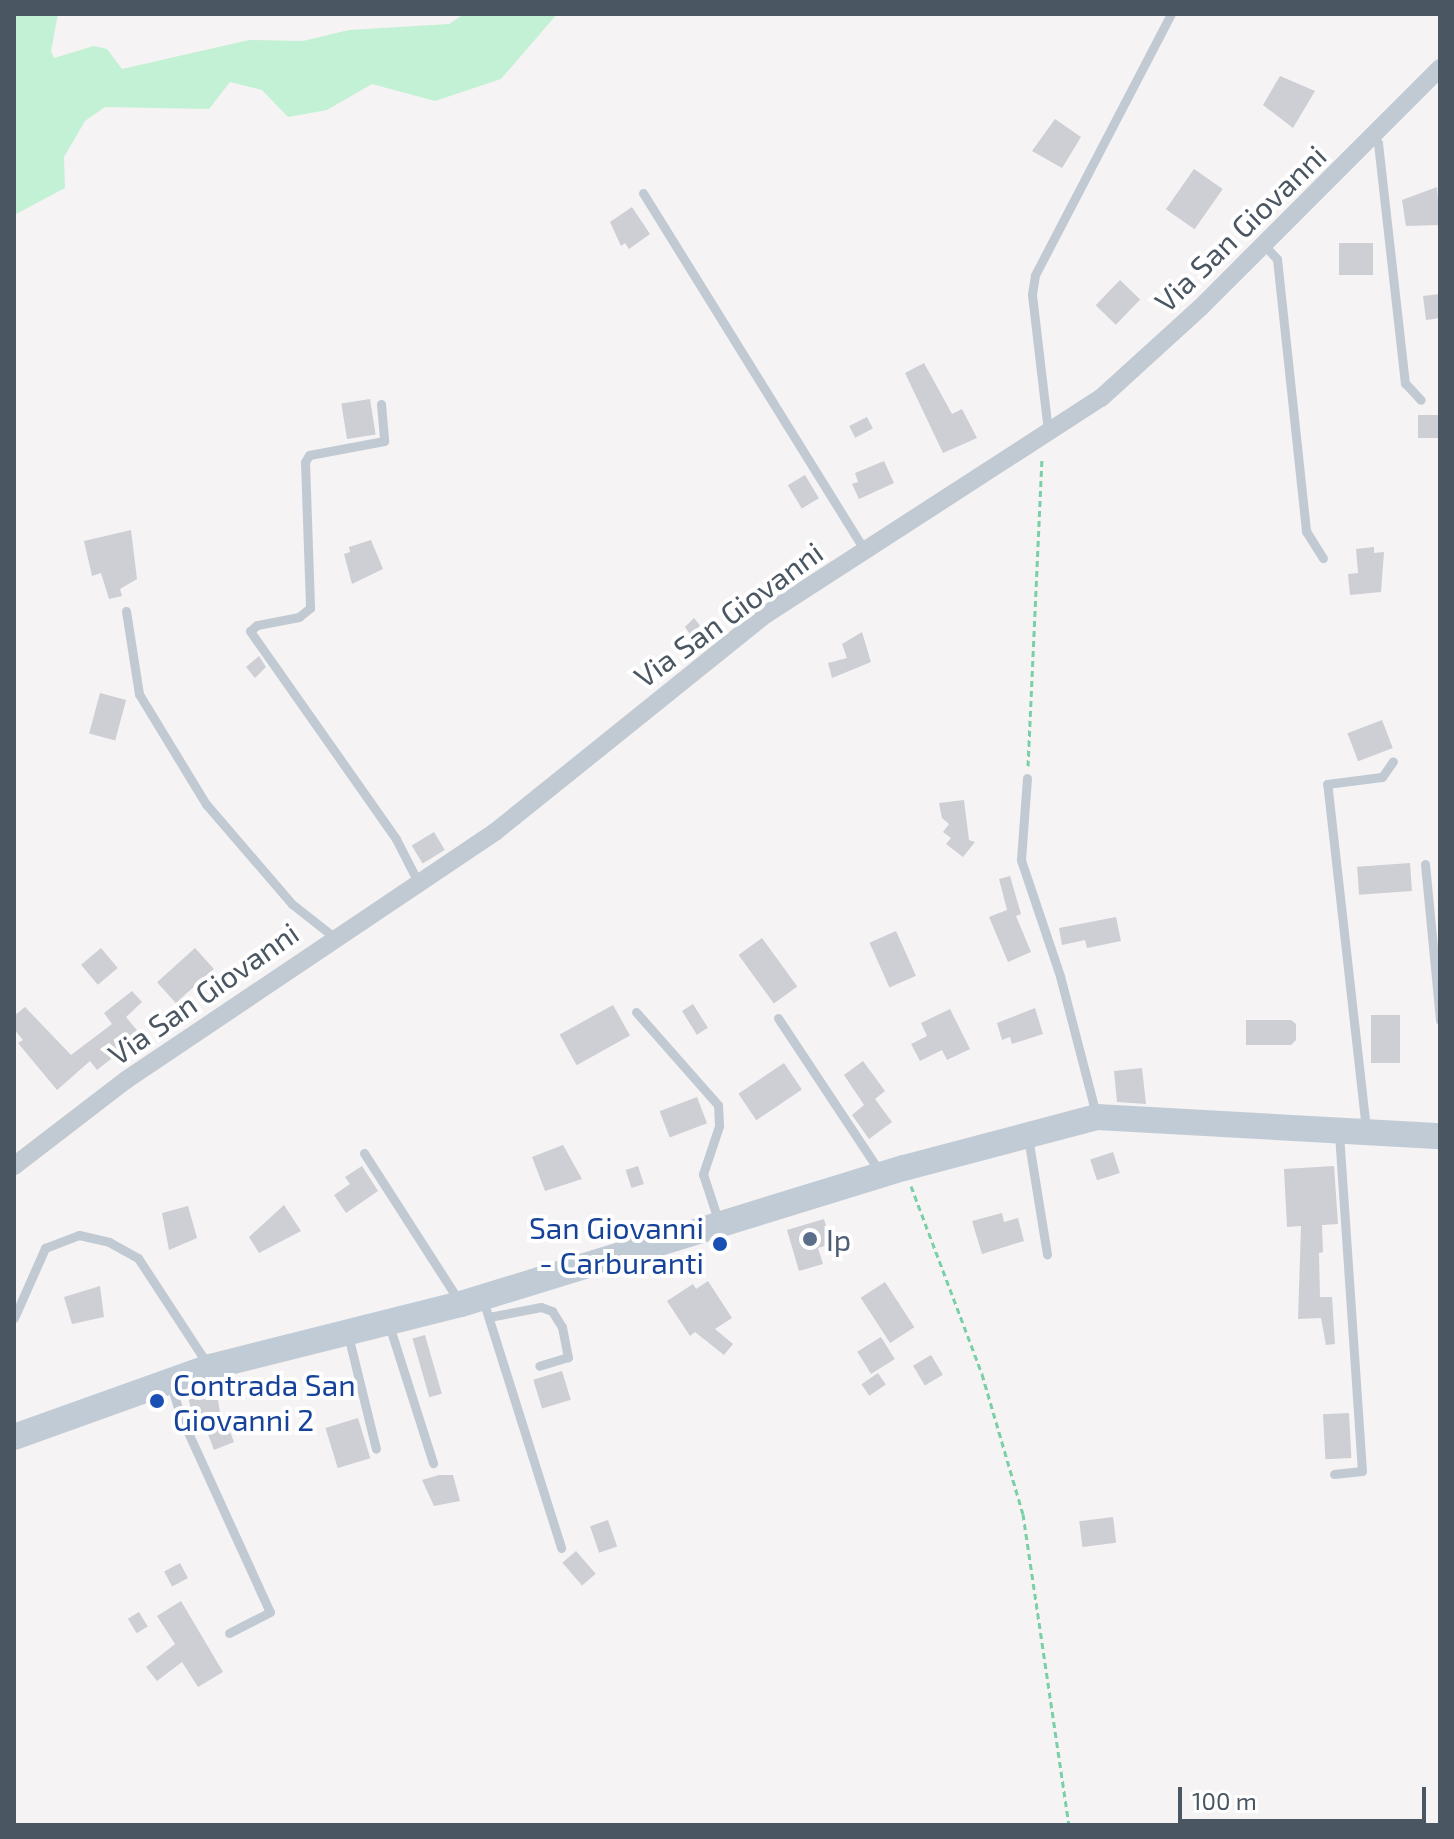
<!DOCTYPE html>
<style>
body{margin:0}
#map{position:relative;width:1454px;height:1839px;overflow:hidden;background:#f5f3f3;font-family:"Exo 2",sans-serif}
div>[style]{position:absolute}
.green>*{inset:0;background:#c3f1d5}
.building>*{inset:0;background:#cdcfd5;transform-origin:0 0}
.path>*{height:3px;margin-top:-1.5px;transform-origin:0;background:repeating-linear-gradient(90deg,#7ad0a6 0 6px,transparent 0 10px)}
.lane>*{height:9px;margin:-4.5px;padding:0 4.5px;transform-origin:4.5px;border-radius:4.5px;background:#c1cad2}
.street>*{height:18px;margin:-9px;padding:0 9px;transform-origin:9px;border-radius:9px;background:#c1cad2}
.secondary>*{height:26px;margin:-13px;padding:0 13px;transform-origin:13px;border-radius:13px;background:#c1cbd6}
.dots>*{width:22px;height:22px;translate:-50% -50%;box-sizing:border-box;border:4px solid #fff;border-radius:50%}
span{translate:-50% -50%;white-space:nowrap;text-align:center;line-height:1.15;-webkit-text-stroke:8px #fff;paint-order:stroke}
.street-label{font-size:30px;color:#4a5661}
.transit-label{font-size:30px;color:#164399}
.right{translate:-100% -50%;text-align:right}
.left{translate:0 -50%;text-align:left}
.service-label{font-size:30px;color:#4e5e75}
.frame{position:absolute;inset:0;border:16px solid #4a5661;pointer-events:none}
.scale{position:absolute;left:1178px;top:1787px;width:248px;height:36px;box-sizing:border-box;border:4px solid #4a5661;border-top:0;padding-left:10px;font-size:24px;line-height:28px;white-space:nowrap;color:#4a5661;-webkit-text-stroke:6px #fff;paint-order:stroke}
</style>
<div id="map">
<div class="green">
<i style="clip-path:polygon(14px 14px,58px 14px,51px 51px,54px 58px,94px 46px,107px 49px,122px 69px,249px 40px,303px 41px,349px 30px,449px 24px,464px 14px,557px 14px,501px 79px,435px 101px,372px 84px,327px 110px,288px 117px,262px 90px,230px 82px,209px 109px,105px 107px,85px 121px,64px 157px,65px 188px,14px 215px)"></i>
</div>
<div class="building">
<i style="clip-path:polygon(1280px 76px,1315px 91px,1293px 128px,1263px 105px)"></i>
<i style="clip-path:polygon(1055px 119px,1081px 137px,1062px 168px,1032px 151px)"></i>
<i style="left:1194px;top:169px;width:35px;height:49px;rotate:35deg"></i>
<i style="clip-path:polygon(1437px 187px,1440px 225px,1406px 226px,1402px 200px)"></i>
<i style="clip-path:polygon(632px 207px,650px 234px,629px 249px,625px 243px,621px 246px,610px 222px)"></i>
<i style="left:1339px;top:243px;width:34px;height:32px"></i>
<i style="left:1120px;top:280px;width:28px;height:35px;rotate:44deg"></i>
<i style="clip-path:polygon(1440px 294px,1440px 318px,1426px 320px,1423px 296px)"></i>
<i style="clip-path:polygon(924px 363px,952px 414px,962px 409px,977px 438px,943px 453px,905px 373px)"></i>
<i style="left:370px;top:399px;width:36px;height:29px;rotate:81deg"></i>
<i style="left:1440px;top:415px;width:23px;height:22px;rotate:90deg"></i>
<i style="left:867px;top:417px;width:13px;height:20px;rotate:63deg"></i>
<i style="clip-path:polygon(884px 461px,894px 483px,859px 499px,852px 484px,858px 482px,855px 473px)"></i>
<i style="left:805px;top:475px;width:27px;height:20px;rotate:59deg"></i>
<i style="clip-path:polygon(131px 530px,137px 579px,120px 589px,122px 596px,109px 599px,101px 573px,92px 576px,84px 541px)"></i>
<i style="clip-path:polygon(371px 540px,383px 569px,352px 584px,344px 554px,350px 552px,349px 547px)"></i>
<i style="clip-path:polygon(1374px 547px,1374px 553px,1384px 552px,1381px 592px,1350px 595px,1348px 574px,1358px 573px,1356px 549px)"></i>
<i style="clip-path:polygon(694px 618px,708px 636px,697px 644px,685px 627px)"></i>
<i style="clip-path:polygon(862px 632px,871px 662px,832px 678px,828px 663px,847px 658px,842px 644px)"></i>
<i style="clip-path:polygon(259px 656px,266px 667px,255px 678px,246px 667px)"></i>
<i style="left:100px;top:693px;width:27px;height:42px;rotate:15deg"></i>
<i style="left:1382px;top:720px;width:30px;height:37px;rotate:69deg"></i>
<i style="clip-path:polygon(964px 800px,969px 840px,975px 842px,963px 857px,946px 844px,951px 838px,943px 832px,949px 824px,942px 818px,939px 803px)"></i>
<i style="left:434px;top:832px;width:21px;height:26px;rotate:59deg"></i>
<i style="left:1410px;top:863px;width:28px;height:53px;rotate:86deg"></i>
<i style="clip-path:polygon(1010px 876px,1021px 914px,1016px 916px,1031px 952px,1008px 962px,989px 917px,1007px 910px,999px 879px)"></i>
<i style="clip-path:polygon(1116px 917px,1121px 941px,1087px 948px,1085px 940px,1062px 945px,1059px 928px)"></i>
<i style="left:896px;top:931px;width:49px;height:29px;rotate:66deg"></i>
<i style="left:762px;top:938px;width:60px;height:29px;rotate:54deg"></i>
<i style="left:101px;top:948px;width:26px;height:26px;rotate:50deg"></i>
<i style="left:195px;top:948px;width:28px;height:51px;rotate:48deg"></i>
<i style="clip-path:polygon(132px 991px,142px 1002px,126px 1017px,141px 1035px,97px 1070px,90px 1061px,57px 1090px,18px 1043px,23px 1040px,14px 1029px,14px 1016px,25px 1007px,71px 1055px,112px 1024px,104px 1013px)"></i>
<i style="left:693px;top:1004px;width:28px;height:13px;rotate:58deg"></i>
<i style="left:613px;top:1005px;width:35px;height:61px;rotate:61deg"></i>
<i style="clip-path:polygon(1035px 1008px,1043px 1034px,1012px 1044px,1010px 1037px,1002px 1040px,997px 1023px)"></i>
<i style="clip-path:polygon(950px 1009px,970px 1049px,947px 1060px,942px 1050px,920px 1061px,911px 1044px,927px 1036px,921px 1023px)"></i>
<i style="left:1400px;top:1015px;width:48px;height:29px;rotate:90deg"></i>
<i style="clip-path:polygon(1246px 1020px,1291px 1020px,1296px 1024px,1296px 1040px,1291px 1045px,1246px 1045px)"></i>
<i style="clip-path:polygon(863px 1061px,885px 1091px,875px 1099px,892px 1122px,869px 1139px,852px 1115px,864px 1105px,844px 1075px)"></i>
<i style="left:784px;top:1063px;width:32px;height:55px;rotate:56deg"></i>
<i style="clip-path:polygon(1142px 1068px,1146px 1104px,1117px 1102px,1114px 1071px)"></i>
<i style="left:697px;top:1097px;width:28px;height:40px;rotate:69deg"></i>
<i style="clip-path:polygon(563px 1145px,582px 1179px,545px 1191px,532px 1157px)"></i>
<i style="left:1113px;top:1152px;width:22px;height:24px;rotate:72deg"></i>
<i style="clip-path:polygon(362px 1166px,378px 1191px,346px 1213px,334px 1195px,350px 1184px,345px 1177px)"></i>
<i style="left:638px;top:1166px;width:19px;height:13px;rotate:72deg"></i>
<i style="clip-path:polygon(1334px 1166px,1338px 1224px,1322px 1225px,1323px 1252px,1319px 1253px,1320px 1297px,1332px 1297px,1335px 1344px,1326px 1345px,1321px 1318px,1298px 1319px,1301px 1226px,1287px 1227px,1284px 1169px)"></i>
<i style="clip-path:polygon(284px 1205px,301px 1231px,259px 1253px,249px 1237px)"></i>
<i style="clip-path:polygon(188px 1206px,197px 1238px,169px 1250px,162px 1213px)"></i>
<i style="clip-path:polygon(1002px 1213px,1004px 1222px,1018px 1218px,1024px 1241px,982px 1254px,972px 1221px)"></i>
<i style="clip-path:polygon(824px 1219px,831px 1244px,818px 1248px,823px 1264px,799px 1271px,787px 1230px)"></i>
<i style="clip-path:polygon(708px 1281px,732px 1318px,715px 1329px,733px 1344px,724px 1355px,695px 1332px,690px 1336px,667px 1301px,693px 1284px,696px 1289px)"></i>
<i style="left:885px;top:1282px;width:54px;height:29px;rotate:57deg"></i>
<i style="clip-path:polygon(100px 1286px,104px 1317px,72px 1324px,64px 1297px)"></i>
<i style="left:425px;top:1335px;width:61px;height:13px;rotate:74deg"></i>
<i style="left:881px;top:1337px;width:26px;height:28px;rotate:58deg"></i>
<i style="left:931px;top:1355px;width:23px;height:21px;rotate:59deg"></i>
<i style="left:562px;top:1371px;width:30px;height:30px;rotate:73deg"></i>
<i style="left:878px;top:1373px;width:14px;height:20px;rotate:56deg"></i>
<i style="clip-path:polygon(217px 1393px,223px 1432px,229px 1429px,234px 1442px,214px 1450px,204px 1424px,195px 1425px,188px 1397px)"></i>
<i style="left:1349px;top:1413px;width:45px;height:26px;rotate:87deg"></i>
<i style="left:358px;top:1418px;width:42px;height:34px;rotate:73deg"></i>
<i style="clip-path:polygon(439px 1475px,453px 1475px,460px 1501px,434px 1506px,422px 1480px)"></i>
<i style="left:1113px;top:1517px;width:26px;height:34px;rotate:83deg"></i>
<i style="left:608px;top:1520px;width:28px;height:19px;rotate:71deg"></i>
<i style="left:576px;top:1551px;width:30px;height:18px;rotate:49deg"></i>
<i style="left:180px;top:1563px;width:17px;height:18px;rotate:62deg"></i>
<i style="clip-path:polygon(181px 1601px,223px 1672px,198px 1687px,182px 1662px,157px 1681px,146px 1667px,175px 1644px,157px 1616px)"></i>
<i style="left:139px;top:1612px;width:17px;height:13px;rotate:59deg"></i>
</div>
<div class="path">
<i style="left:1028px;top:766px;width:308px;rotate:-87.4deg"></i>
<i style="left:911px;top:1186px;width:201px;rotate:69.3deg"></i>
<i style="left:982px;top:1374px;width:146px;rotate:73.7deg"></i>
<i style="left:1023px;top:1514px;width:314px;rotate:81.6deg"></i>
</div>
<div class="lane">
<i style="left:1371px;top:136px;width:10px;rotate:45deg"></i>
<i style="left:1378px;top:143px;width:242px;rotate:83.6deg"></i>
<i style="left:1405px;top:383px;width:23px;rotate:47deg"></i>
<i style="left:643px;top:193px;width:420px;rotate:58.2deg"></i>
<i style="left:1264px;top:245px;width:19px;rotate:47deg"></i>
<i style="left:1277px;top:259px;width:274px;rotate:83.9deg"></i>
<i style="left:1306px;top:531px;width:32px;rotate:58deg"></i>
<i style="left:381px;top:404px;width:37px;rotate:85deg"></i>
<i style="left:384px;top:441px;width:76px;rotate:169.4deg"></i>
<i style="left:309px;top:455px;width:8px;rotate:120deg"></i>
<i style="left:305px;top:462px;width:146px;rotate:88deg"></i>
<i style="left:310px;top:608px;width:14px;rotate:141deg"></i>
<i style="left:299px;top:617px;width:43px;rotate:169.2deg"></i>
<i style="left:257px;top:625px;width:9px;rotate:139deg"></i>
<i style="left:250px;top:631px;width:254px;rotate:54.9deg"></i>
<i style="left:396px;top:839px;width:48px;rotate:62.9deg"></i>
<i style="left:1048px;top:431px;width:138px;rotate:-96.7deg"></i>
<i style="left:1032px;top:294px;width:19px;rotate:-81deg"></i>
<i style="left:1035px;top:275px;width:294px;rotate:-62.5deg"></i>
<i style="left:126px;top:611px;width:84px;rotate:81.1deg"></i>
<i style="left:139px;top:694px;width:129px;rotate:58.7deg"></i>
<i style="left:206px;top:804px;width:132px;rotate:49.3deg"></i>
<i style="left:292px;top:904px;width:53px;rotate:38.2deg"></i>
<i style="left:1027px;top:778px;width:82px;rotate:94.2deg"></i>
<i style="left:1021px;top:860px;width:122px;rotate:71.4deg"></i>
<i style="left:1060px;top:976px;width:143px;rotate:75.4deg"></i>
<i style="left:1425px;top:864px;width:157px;rotate:84.5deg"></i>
<i style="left:636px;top:1012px;width:124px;rotate:48.6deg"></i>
<i style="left:718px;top:1105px;width:21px;rotate:87deg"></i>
<i style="left:719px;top:1126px;width:51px;rotate:108.4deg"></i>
<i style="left:703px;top:1174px;width:52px;rotate:71.9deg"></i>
<i style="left:778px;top:1018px;width:185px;rotate:56.5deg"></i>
<i style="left:1366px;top:1129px;width:347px;rotate:-96.4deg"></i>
<i style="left:1327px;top:784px;width:55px;rotate:-7.3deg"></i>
<i style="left:1382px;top:777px;width:19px;rotate:-55deg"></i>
<i style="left:1028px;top:1137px;width:119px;rotate:80.8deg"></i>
<i style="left:364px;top:1153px;width:176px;rotate:57.3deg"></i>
<i style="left:483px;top:1300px;width:260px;rotate:72.5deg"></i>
<i style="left:489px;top:1317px;width:53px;rotate:-10.9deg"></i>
<i style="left:541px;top:1307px;width:12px;rotate:20deg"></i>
<i style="left:552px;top:1311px;width:19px;rotate:58deg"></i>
<i style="left:562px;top:1327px;width:31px;rotate:79deg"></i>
<i style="left:568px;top:1357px;width:30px;rotate:163deg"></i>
<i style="left:14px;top:1318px;width:77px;rotate:-66.1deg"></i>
<i style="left:45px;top:1248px;width:36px;rotate:-21deg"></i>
<i style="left:79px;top:1235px;width:31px;rotate:13deg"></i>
<i style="left:109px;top:1242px;width:33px;rotate:29deg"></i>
<i style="left:138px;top:1258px;width:128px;rotate:56.8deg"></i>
<i style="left:389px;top:1325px;width:145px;rotate:72.3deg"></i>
<i style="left:348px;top:1335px;width:117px;rotate:76.2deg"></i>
<i style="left:171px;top:1385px;width:34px;rotate:73deg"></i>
<i style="left:181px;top:1417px;width:214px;rotate:65.5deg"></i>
<i style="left:270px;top:1612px;width:46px;rotate:152.9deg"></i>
<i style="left:1334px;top:1474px;width:28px;rotate:-6deg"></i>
<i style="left:1362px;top:1471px;width:338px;rotate:-93.9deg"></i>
</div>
<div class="street">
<i style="left:14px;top:1166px;width:141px;rotate:-37.5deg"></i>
<i style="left:126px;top:1080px;width:445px;rotate:-33.9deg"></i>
<i style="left:495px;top:832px;width:343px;rotate:-38.8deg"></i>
<i style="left:762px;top:617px;width:404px;rotate:-32.9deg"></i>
<i style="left:1101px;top:398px;width:135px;rotate:-42.3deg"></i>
<i style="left:1201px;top:307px;width:338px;rotate:-45deg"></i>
</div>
<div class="secondary">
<i style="left:14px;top:1437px;width:208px;rotate:-19.7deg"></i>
<i style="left:210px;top:1367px;width:259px;rotate:-14.1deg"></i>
<i style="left:461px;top:1304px;width:463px;rotate:-17.1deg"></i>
<i style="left:904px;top:1168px;width:200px;rotate:-14.8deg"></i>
<i style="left:1097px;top:1117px;width:344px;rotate:3.2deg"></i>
</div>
<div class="dots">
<i style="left:810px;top:1239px;background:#5c6f8a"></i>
<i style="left:720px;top:1244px;background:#1a4fb4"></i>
<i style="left:157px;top:1401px;background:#1a4fb4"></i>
</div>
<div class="street-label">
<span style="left:1240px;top:228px;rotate:-44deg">Via San Giovanni</span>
<span style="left:728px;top:614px;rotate:-36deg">Via San Giovanni</span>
<span style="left:203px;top:993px;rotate:-35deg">Via San Giovanni</span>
</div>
<div class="transit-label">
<span class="right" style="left:704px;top:1244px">San Giovanni<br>- Carburanti</span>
<span class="left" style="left:173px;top:1401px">Contrada San<br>Giovanni 2</span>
</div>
<div class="service-label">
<span class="left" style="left:826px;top:1239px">Ip</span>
</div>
<div class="frame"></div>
<div class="scale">100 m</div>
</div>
